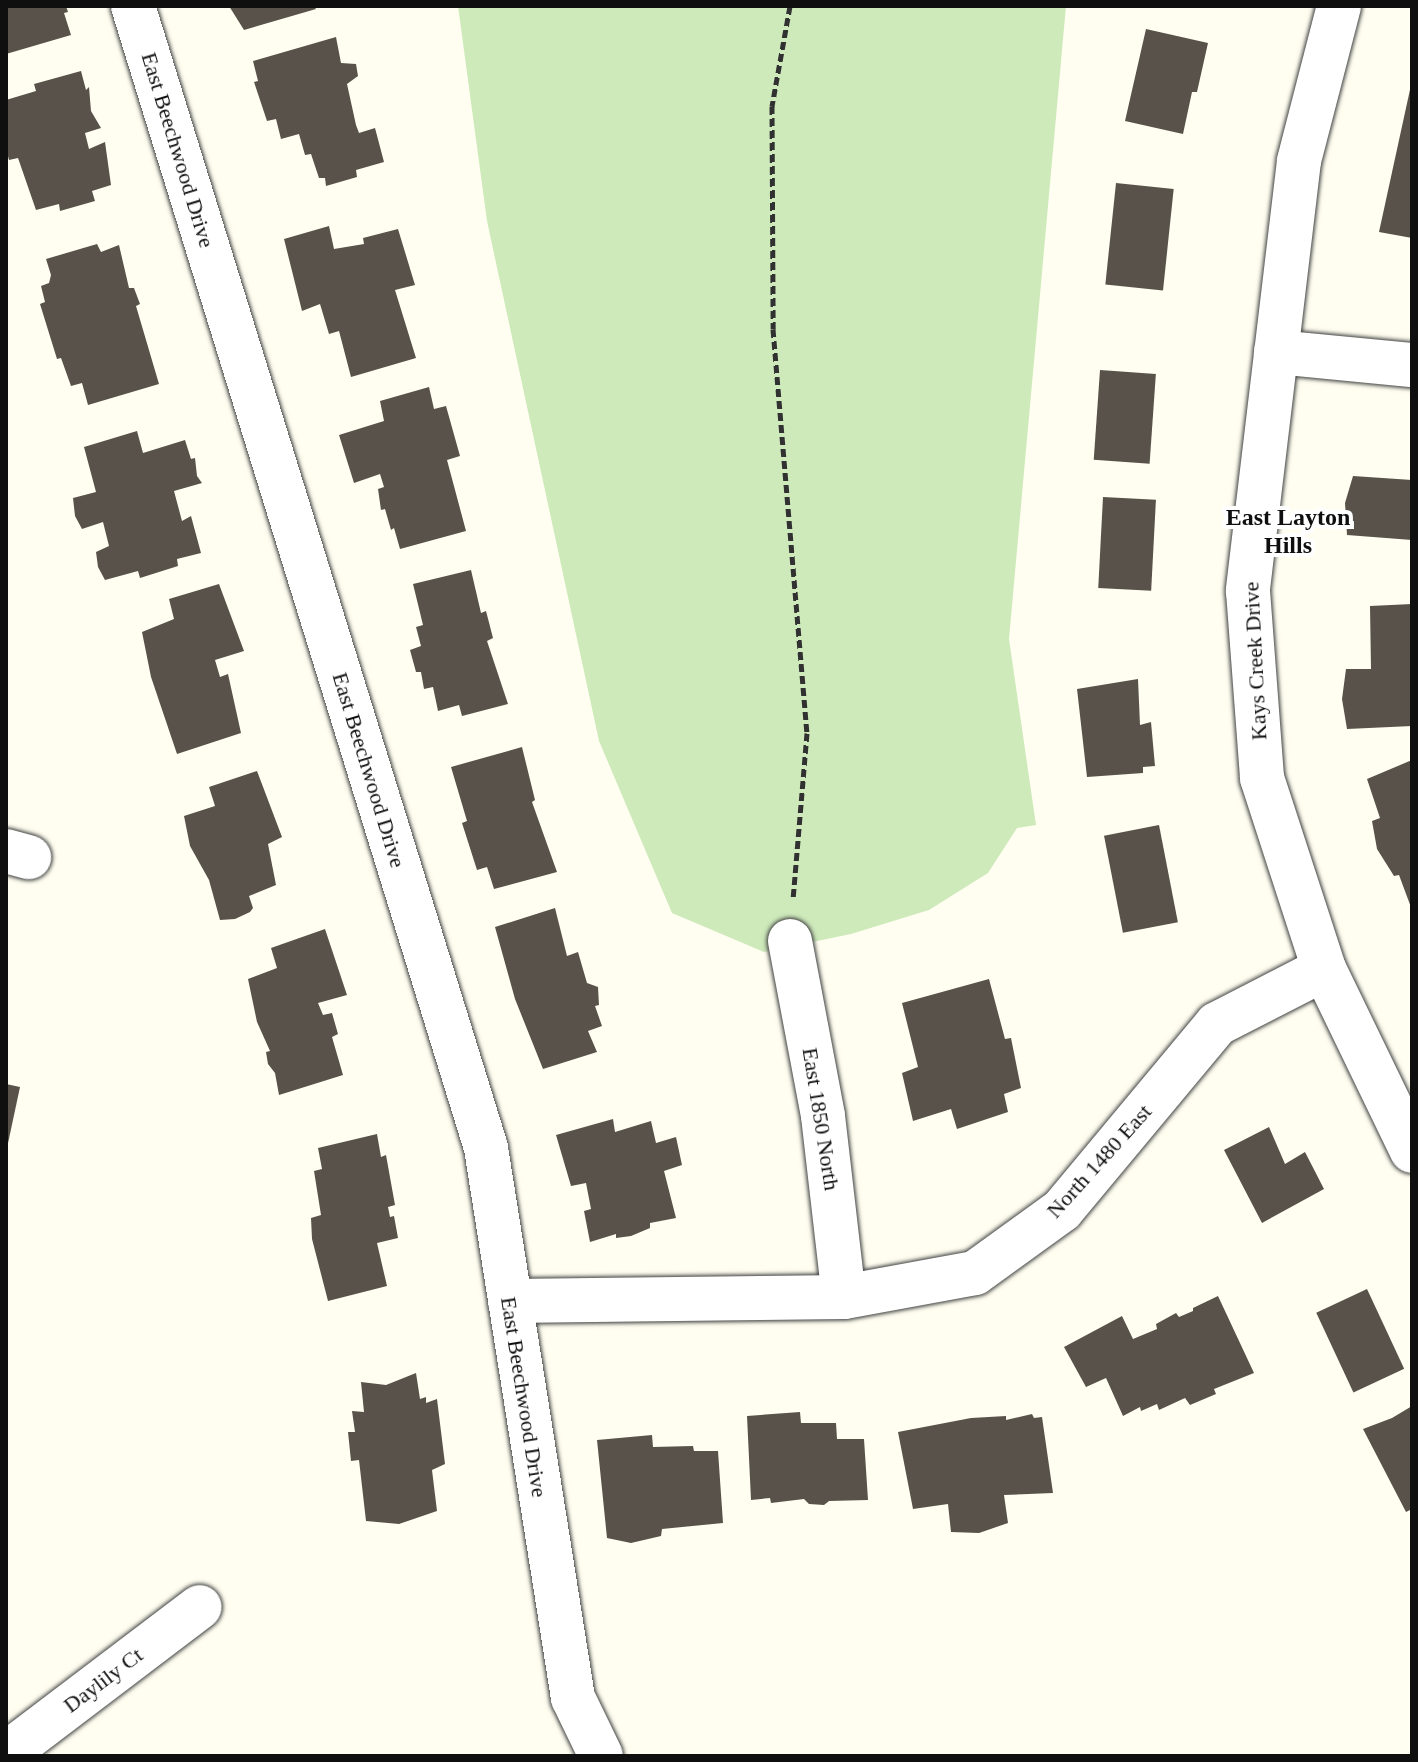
<!DOCTYPE html>
<style>
body{margin:0}
#map{position:relative;width:1418px;height:1762px;overflow:hidden;background:#fffef1;font-family:"Times New Roman",serif}
div>[style]{position:absolute}
.green>*{inset:0;background:#ceeabb}
.building>*{inset:0;background:#58524b;transform-origin:0 0}
.path>*{height:5px;margin-top:-2.5px;transform-origin:0;background:repeating-linear-gradient(90deg,#313131 0 8px,transparent 0 12px)}
.roads{filter:drop-shadow(0 0 2px #424242) drop-shadow(0 0 2px #424242)}
.minor>*{height:44px;margin:-22px;padding:0 22px;transform-origin:22px;border-radius:22px;background:#fff}
span{translate:-50% -50%;white-space:nowrap;text-align:center;line-height:1.15;-webkit-text-stroke:8px #fff;paint-order:stroke}
.street-label{font-size:22px;color:#0f0f0f}
.neighbourhood-label{font-size:24px;color:#0f0f0f;font-weight:700}
.frame{position:absolute;inset:0;border:8px solid #0f0f0f;pointer-events:none}
</style>
<div id="map">
<div class="green">
<i style="clip-path:polygon(458px 6px,1066px 6px,1009px 639px,1036px 825px,1017px 828px,988px 873px,929px 910px,851px 934px,764px 952px,672px 913px,599px 741px,487px 221px)"></i>
</div>
<div class="building">
<i style="clip-path:polygon(6px 6px,66px 6px,68px 12px,64px 13px,71px 35px,6px 54px)"></i>
<i style="clip-path:polygon(229px 6px,314px 6px,316px 9px,244px 30px)"></i>
<i style="clip-path:polygon(1146px 29px,1208px 43px,1197px 92px,1192px 92px,1183px 134px,1125px 121px)"></i>
<i style="clip-path:polygon(336px 37px,341px 63px,356px 64px,358px 76px,347px 84px,356px 125px,359px 133px,375px 128px,384px 162px,356px 170px,357px 177px,326px 186px,325px 178px,319px 178px,311px 154px,305px 155px,299px 134px,281px 139px,276px 119px,267px 121px,254px 82px,258px 81px,253px 61px)"></i>
<i style="clip-path:polygon(81px 71px,86px 90px,89px 87px,91px 111px,101px 128px,85px 133px,89px 149px,105px 142px,111px 185px,92px 191px,95px 201px,60px 211px,59px 204px,36px 210px,18px 158px,9px 160px,6px 149px,6px 100px,36px 91px,34px 84px)"></i>
<i style="clip-path:polygon(1411px 85px,1412px 86px,1412px 238px,1379px 232px)"></i>
<i style="left:1116px;top:183px;width:58px;height:102px;rotate:6deg"></i>
<i style="clip-path:polygon(329px 226px,334px 249px,364px 244px,363px 238px,398px 229px,415px 285px,395px 290px,416px 358px,351px 377px,339px 331px,329px 334px,320px 304px,302px 311px,284px 239px)"></i>
<i style="clip-path:polygon(97px 244px,101px 252px,119px 245px,129px 288px,134px 288px,140px 304px,136px 306px,159px 384px,88px 405px,82px 383px,71px 386px,61px 358px,57px 359px,40px 304px,45px 302px,41px 286px,49px 283px,51px 275px,46px 259px)"></i>
<i style="left:1100px;top:370px;width:56px;height:90px;rotate:4deg"></i>
<i style="clip-path:polygon(429px 387px,434px 409px,446px 406px,460px 456px,447px 460px,466px 531px,400px 549px,394px 528px,391px 530px,385px 509px,381px 510px,378px 489px,384px 487px,380px 474px,354px 483px,339px 435px,384px 421px,380px 401px)"></i>
<i style="clip-path:polygon(137px 431px,143px 453px,185px 440px,191px 459px,195px 458px,197px 476px,202px 483px,174px 491px,182px 521px,191px 516px,201px 553px,177px 559px,178px 566px,140px 578px,138px 571px,105px 580px,98px 567px,96px 552px,109px 546px,103px 522px,82px 529px,75px 516px,73px 498px,96px 492px,84px 447px)"></i>
<i style="clip-path:polygon(1353px 476px,1412px 480px,1412px 540px,1347px 535px,1345px 503px)"></i>
<i style="left:1103px;top:497px;width:53px;height:91px;rotate:3deg"></i>
<i style="clip-path:polygon(471px 570px,481px 613px,486px 611px,493px 638px,487px 641px,508px 704px,462px 716px,459px 705px,438px 711px,433px 687px,424px 689px,421px 672px,416px 672px,410px 650px,421px 646px,416px 627px,423px 625px,413px 584px)"></i>
<i style="clip-path:polygon(219px 584px,244px 651px,215px 660px,220px 677px,228px 674px,241px 733px,177px 754px,151px 677px,142px 632px,174px 619px,169px 599px)"></i>
<i style="clip-path:polygon(1412px 604px,1412px 726px,1347px 729px,1342px 699px,1346px 669px,1371px 669px,1370px 606px)"></i>
<i style="clip-path:polygon(1138px 679px,1140px 725px,1151px 722px,1155px 766px,1143px 767px,1143px 773px,1087px 777px,1077px 689px)"></i>
<i style="clip-path:polygon(522px 747px,535px 800px,532px 802px,557px 872px,494px 889px,487px 867px,477px 870px,462px 823px,467px 821px,451px 767px)"></i>
<i style="clip-path:polygon(1412px 760px,1412px 910px,1399px 875px,1394px 876px,1377px 849px,1372px 821px,1380px 818px,1367px 779px)"></i>
<i style="clip-path:polygon(257px 771px,282px 837px,268px 844px,276px 885px,249px 896px,253px 908px,250px 912px,235px 919px,220px 920px,209px 880px,190px 846px,184px 816px,215px 806px,209px 787px)"></i>
<i style="left:1159px;top:825px;width:99px;height:56px;rotate:79deg"></i>
<i style="clip-path:polygon(555px 908px,567px 956px,578px 952px,587px 983px,598px 987px,599px 1005px,595px 1006px,602px 1026px,588px 1031px,597px 1052px,543px 1069px,515px 999px,495px 927px)"></i>
<i style="clip-path:polygon(325px 929px,347px 995px,318px 1003px,323px 1015px,332px 1013px,338px 1034px,332px 1037px,343px 1075px,279px 1095px,275px 1073px,268px 1064px,266px 1052px,270px 1051px,257px 1022px,248px 979px,277px 968px,271px 948px)"></i>
<i style="clip-path:polygon(989px 979px,1005px 1039px,1011px 1038px,1021px 1088px,1004px 1094px,1008px 1112px,957px 1129px,951px 1109px,913px 1121px,902px 1073px,918px 1067px,902px 1003px)"></i>
<i style="clip-path:polygon(6px 1084px,20px 1087px,7px 1148px,6px 1148px)"></i>
<i style="clip-path:polygon(613px 1119px,615px 1132px,651px 1121px,656px 1143px,676px 1137px,682px 1165px,664px 1171px,676px 1218px,650px 1223px,650px 1228px,631px 1236px,616px 1238px,616px 1234px,590px 1242px,584px 1211px,591px 1209px,586px 1183px,571px 1186px,556px 1135px)"></i>
<i style="clip-path:polygon(1269px 1127px,1285px 1164px,1305px 1152px,1324px 1189px,1262px 1223px,1224px 1150px)"></i>
<i style="clip-path:polygon(377px 1134px,381px 1157px,386px 1155px,395px 1205px,388px 1207px,390px 1217px,394px 1216px,398px 1238px,377px 1243px,387px 1286px,328px 1301px,312px 1239px,311px 1218px,321px 1215px,314px 1171px,322px 1169px,318px 1148px)"></i>
<i style="left:1367px;top:1289px;width:88px;height:56px;rotate:65deg"></i>
<i style="clip-path:polygon(1218px 1296px,1254px 1373px,1214px 1389px,1216px 1394px,1190px 1405px,1185px 1398px,1159px 1410px,1157px 1404px,1141px 1411px,1140px 1407px,1123px 1416px,1106px 1378px,1086px 1387px,1064px 1347px,1122px 1316px,1133px 1339px,1157px 1329px,1156px 1324px,1176px 1313px,1179px 1317px,1193px 1311px,1193px 1308px)"></i>
<i style="clip-path:polygon(416px 1373px,420px 1399px,426px 1397px,426px 1403px,437px 1399px,445px 1464px,432px 1470px,437px 1511px,399px 1524px,366px 1521px,359px 1460px,351px 1461px,348px 1432px,355px 1432px,352px 1411px,364px 1412px,361px 1382px,386px 1385px)"></i>
<i style="clip-path:polygon(1412px 1406px,1412px 1509px,1406px 1512px,1363px 1429px,1392px 1418px)"></i>
<i style="clip-path:polygon(800px 1412px,801px 1423px,836px 1423px,837px 1439px,864px 1439px,868px 1500px,829px 1501px,824px 1505px,809px 1504px,804px 1499px,771px 1503px,770px 1498px,751px 1500px,747px 1416px)"></i>
<i style="clip-path:polygon(1032px 1414px,1034px 1418px,1042px 1417px,1053px 1493px,1004px 1495px,1008px 1523px,979px 1533px,951px 1532px,948px 1504px,913px 1509px,898px 1432px,971px 1418px,1006px 1416px,1006px 1420px)"></i>
<i style="clip-path:polygon(652px 1435px,653px 1447px,693px 1446px,694px 1451px,718px 1451px,723px 1523px,662px 1529px,661px 1536px,631px 1543px,607px 1538px,597px 1440px)"></i>
</div>
<div class="path">
<i style="left:790px;top:6px;width:102px;rotate:100.2deg"></i>
<i style="left:772px;top:106px;width:223px;rotate:89.7deg"></i>
<i style="left:773px;top:329px;width:405px;rotate:85.2deg"></i>
<i style="left:807px;top:733px;width:168px;rotate:94.8deg"></i>
</div>
<div class="roads">
<div class="minor">
<i style="left:133px;top:6px;width:1195px;rotate:72.82deg"></i>
<i style="left:486px;top:1148px;width:557px;rotate:81.01deg"></i>
<i style="left:573px;top:1698px;width:64px;rotate:64.2deg"></i>
<i style="left:1339px;top:6px;width:160px;rotate:104.5deg"></i>
<i style="left:1299px;top:161px;width:433px;rotate:96.8deg"></i>
<i style="left:1248px;top:591px;width:188px;rotate:85.7deg"></i>
<i style="left:1262px;top:778px;width:201px;rotate:72deg"></i>
<i style="left:1324px;top:969px;width:202px;rotate:64.2deg"></i>
<i style="left:1276px;top:352px;width:137px;rotate:5.5deg"></i>
<i style="left:6px;top:851px;width:24px;rotate:15deg"></i>
<i style="left:790px;top:941px;width:178px;rotate:79.3deg"></i>
<i style="left:823px;top:1116px;width:182px;rotate:83.4deg"></i>
<i style="left:510px;top:1301px;width:334px;rotate:-0.7deg"></i>
<i style="left:844px;top:1297px;width:133px;rotate:-10.4deg"></i>
<i style="left:975px;top:1273px;width:107px;rotate:-35.9deg"></i>
<i style="left:1062px;top:1210px;width:242px;rotate:-50.2deg"></i>
<i style="left:1217px;top:1024px;width:120px;rotate:-27.2deg"></i>
<i style="left:6px;top:1754px;width:243px;rotate:-37.2deg"></i>
</div>
</div>
<div class="street-label">
<span style="left:178px;top:150px;rotate:73deg">East Beechwood Drive</span>
<span style="left:1255px;top:661px;rotate:-93deg">Kays Creek Drive</span>
<span style="left:369px;top:770px;rotate:73deg">East Beechwood Drive</span>
<span style="left:821px;top:1119px;rotate:81deg">East 1850 North</span>
<span style="left:1099px;top:1161px;rotate:-48deg">North 1480 East</span>
<span style="left:524px;top:1397px;rotate:81deg">East Beechwood Drive</span>
<span style="left:103px;top:1680px;rotate:-37deg">Daylily Ct</span>
</div>
<div class="neighbourhood-label">
<span style="left:1288px;top:532px">East Layton<br>Hills</span>
</div>
<div class="frame"></div>
</div>
